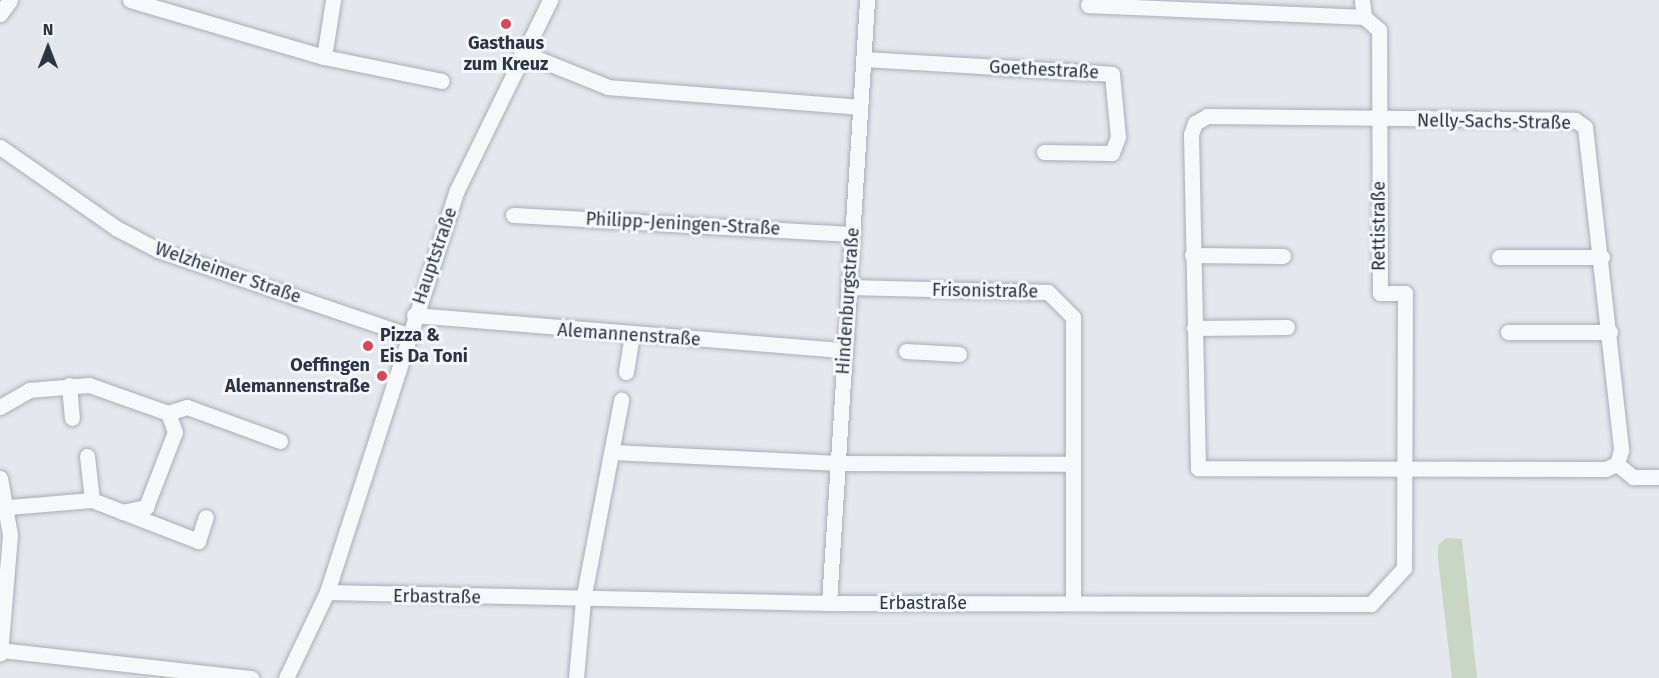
<!DOCTYPE html>
<meta charset="utf-8">
<style>
body{margin:0}
#map{position:relative;width:1659px;height:678px;overflow:hidden;background:#e4e7ec;font-family:"Fira Sans",sans-serif}
div>[style]{position:absolute}
.green>*{inset:0;background:#c9d6c5}
.roads{filter:drop-shadow(0 0 2px #a9aeb7) drop-shadow(0 0 2px #a9aeb7)}
.minor>*{height:15px;margin:-7.5px;padding:0 7.5px;transform-origin:7.5px;border-radius:7.5px;background:#f7f8fa}
.dots>*{width:16px;height:16px;translate:-50% -50%;box-sizing:border-box;border:3px solid #f4f6f9;border-radius:50%}
span{translate:-50% -50%;white-space:nowrap;text-align:center;line-height:1.15;-webkit-text-stroke:6px #f4f6f9;paint-order:stroke}
.poi-label{font-size:18px;color:#2b3445;font-weight:700}
.left{translate:0 -50%;text-align:left}
.right{translate:-100% -50%;text-align:right}
.street-label{font-size:18px;color:#2b3445}
.north{position:absolute;left:18px;top:18px;width:60px;height:60px;-webkit-text-stroke:4px #f4f6f9;paint-order:stroke;rotate:0deg;font-size:16px;font-weight:700;line-height:24px;text-align:center;color:#2b3445}
.north::after{content:'';display:block;margin:auto;width:21px;height:27px;background:#2b3445;clip-path:polygon(50% 0,100% 100%,50% 72%,0 100%)}
</style>
<div id="map">
<div class="green">
<i style="clip-path:polygon(1446px 538px,1462px 539px,1477px 678px,1452px 678px,1438px 559px,1438px 545px)"></i>
</div>
<div class="roads">
<div class="minor">
<i style="left:130px;top:0;width:202px;rotate:16.4deg"></i>
<i style="left:324px;top:57px;width:120px;rotate:11.5deg"></i>
<i style="left:1088px;top:5px;width:276px;rotate:2.5deg"></i>
<i style="left:0;top:14px;width:17px;rotate:-54deg"></i>
<i style="left:521px;top:52px;width:94px;rotate:21.9deg"></i>
<i style="left:608px;top:87px;width:253px;rotate:4.5deg"></i>
<i style="left:324px;top:57px;width:58px;rotate:-81deg"></i>
<i style="left:863px;top:59px;width:249px;rotate:3.4deg"></i>
<i style="left:1112px;top:74px;width:63px;rotate:84.6deg"></i>
<i style="left:1118px;top:137px;width:17px;rotate:111deg"></i>
<i style="left:1112px;top:153px;width:68px;rotate:-179.2deg"></i>
<i style="left:1207px;top:116px;width:368px;rotate:0.6deg"></i>
<i style="left:1575px;top:120px;width:12px;rotate:35deg"></i>
<i style="left:1585px;top:127px;width:325px;rotate:83.6deg"></i>
<i style="left:1621px;top:450px;width:15px;rotate:106deg"></i>
<i style="left:1617px;top:464px;width:13px;rotate:157deg"></i>
<i style="left:1605px;top:469px;width:407px;rotate:-179.9deg"></i>
<i style="left:1198px;top:468px;width:334px;rotate:-91.2deg"></i>
<i style="left:1191px;top:134px;width:12px;rotate:-70deg"></i>
<i style="left:1195px;top:123px;width:14px;rotate:-30deg"></i>
<i style="left:0;top:147px;width:141px;rotate:34.9deg"></i>
<i style="left:116px;top:228px;width:47px;rotate:27.6deg"></i>
<i style="left:158px;top:250px;width:264px;rotate:18.8deg"></i>
<i style="left:513px;top:215px;width:340px;rotate:3.2deg"></i>
<i style="left:1192px;top:255px;width:91px;rotate:0.6deg"></i>
<i style="left:1499px;top:257px;width:103px"></i>
<i style="left:848px;top:287px;width:200px;rotate:1.4deg"></i>
<i style="left:1048px;top:292px;width:35px;rotate:45deg"></i>
<i style="left:1073px;top:317px;width:286px;rotate:90deg"></i>
<i style="left:414px;top:315px;width:431px;rotate:4.7deg"></i>
<i style="left:1194px;top:328px;width:93px;rotate:-0.6deg"></i>
<i style="left:1508px;top:332px;width:102px"></i>
<i style="left:906px;top:351px;width:53px;rotate:3.2deg"></i>
<i style="left:626px;top:372px;width:36px;rotate:-81deg"></i>
<i style="left:69px;top:385px;width:33px;rotate:85deg"></i>
<i style="left:0;top:407px;width:34px;rotate:-30deg"></i>
<i style="left:29px;top:390px;width:60px;rotate:-4.8deg"></i>
<i style="left:89px;top:385px;width:84px;rotate:19.5deg"></i>
<i style="left:168px;top:413px;width:20px;rotate:-18deg"></i>
<i style="left:187px;top:407px;width:99px;rotate:20.1deg"></i>
<i style="left:612px;top:452px;width:227px;rotate:2.8deg"></i>
<i style="left:839px;top:463px;width:234px;rotate:0.2deg"></i>
<i style="left:87px;top:456px;width:44px;rotate:83.5deg"></i>
<i style="left:1617px;top:464px;width:21px;rotate:39deg"></i>
<i style="left:1633px;top:477px;width:26px"></i>
<i style="left:0;top:478px;width:58px;rotate:80deg"></i>
<i style="left:10px;top:535px;width:119px;rotate:94.8deg"></i>
<i style="left:9px;top:507px;width:83px;rotate:-4.8deg"></i>
<i style="left:92px;top:500px;width:114px;rotate:21.1deg"></i>
<i style="left:198px;top:541px;width:25px;rotate:-72deg"></i>
<i style="left:122px;top:512px;width:25px;rotate:-12deg"></i>
<i style="left:146px;top:507px;width:80px;rotate:-68.9deg"></i>
<i style="left:175px;top:432px;width:20px;rotate:-110deg"></i>
<i style="left:327px;top:592px;width:502px;rotate:1.26deg"></i>
<i style="left:829px;top:603px;width:542px;rotate:0.11deg"></i>
<i style="left:1371px;top:604px;width:49px;rotate:-47.5deg"></i>
<i style="left:1404px;top:568px;width:275px;rotate:-89.8deg"></i>
<i style="left:1405px;top:293px;width:25px;rotate:180deg"></i>
<i style="left:1380px;top:293px;width:263px;rotate:-90.2deg"></i>
<i style="left:1379px;top:30px;width:20px;rotate:-139deg"></i>
<i style="left:1364px;top:17px;width:17px;rotate:-97deg"></i>
<i style="left:829px;top:603px;width:604px;rotate:-86.39deg"></i>
<i style="left:0;top:650px;width:253px;rotate:6.4deg"></i>
<i style="left:286px;top:678px;width:95px;rotate:-64.5deg"></i>
<i style="left:327px;top:592px;width:422px;rotate:-72.1deg"></i>
<i style="left:457px;top:190px;width:212px;rotate:-63.9deg"></i>
<i style="left:576px;top:678px;width:78px;rotate:-84.9deg"></i>
<i style="left:583px;top:600px;width:204px;rotate:-79.2deg"></i>
</div>
</div>
<div class="dots">
<i style="left:506px;top:24px;background:#d1495b"></i>
<i style="left:368px;top:346px;background:#d1495b"></i>
<i style="left:382px;top:376px;background:#d1495b"></i>
</div>
<div class="poi-label">
<span style="left:506px;top:54px">Gasthaus<br>zum Kreuz</span>
<span class="left" style="left:380px;top:346px">Pizza &amp;<br>Eis Da Toni</span>
<span class="right" style="left:370px;top:376px">Oeffingen<br>Alemannenstraße</span>
</div>
<div class="street-label">
<span style="left:1044px;top:70px;rotate:3deg">Goethestraße</span>
<span style="left:1494px;top:122px;rotate:1deg">Nelly-Sachs-Straße</span>
<span style="left:683px;top:224px;rotate:3deg">Philipp-Jeningen-Straße</span>
<span style="left:1379px;top:226px;rotate:-90deg">Rettistraße</span>
<span style="left:435px;top:256px;rotate:-71deg">Hauptstraße</span>
<span style="left:228px;top:273px;rotate:19deg">Welzheimer Straße</span>
<span style="left:985px;top:291px;rotate:1deg">Frisonistraße</span>
<span style="left:848px;top:301px;rotate:-86deg">Hindenburgstraße</span>
<span style="left:629px;top:335px;rotate:4deg">Alemannenstraße</span>
<span style="left:437px;top:597px;rotate:1deg">Erbastraße</span>
<span style="left:923px;top:603px">Erbastraße</span>
</div>
<div class="north">N</div>
</div>
